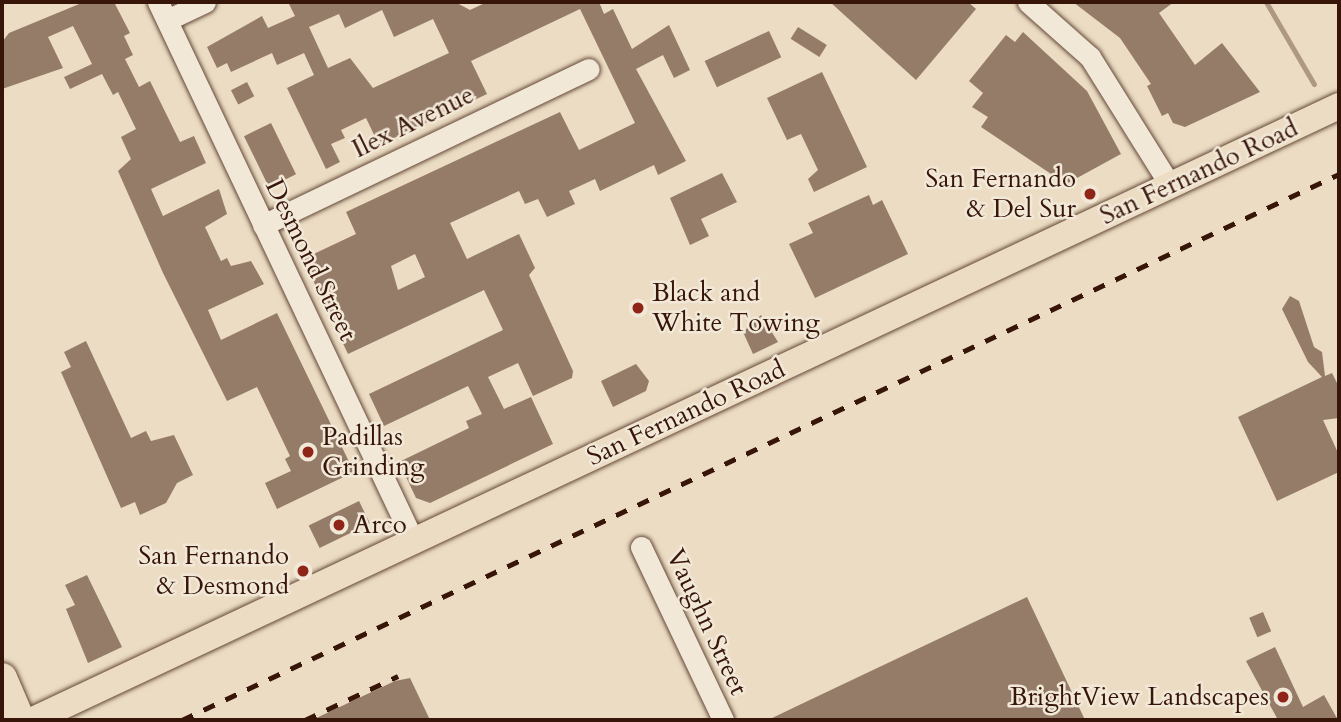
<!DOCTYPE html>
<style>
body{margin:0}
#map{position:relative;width:1341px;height:722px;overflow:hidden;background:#ebdcc3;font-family:Cardo,serif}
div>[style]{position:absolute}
.stream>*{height:5px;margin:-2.5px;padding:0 2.5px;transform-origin:2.5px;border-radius:2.5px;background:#ae9883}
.building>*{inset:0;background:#957c69;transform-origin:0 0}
.roads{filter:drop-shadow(0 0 2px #644737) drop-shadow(0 0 2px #644737)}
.minor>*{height:21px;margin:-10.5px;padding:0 10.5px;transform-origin:10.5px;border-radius:10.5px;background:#f2e8d8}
.major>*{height:26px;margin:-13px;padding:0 13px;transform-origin:13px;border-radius:13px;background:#ebdcc3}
.highway>*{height:30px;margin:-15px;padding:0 15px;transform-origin:15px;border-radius:15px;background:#ebdcc3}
.rail>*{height:5px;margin-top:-2.5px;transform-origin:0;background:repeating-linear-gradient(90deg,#371508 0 12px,transparent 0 24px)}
.dots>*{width:19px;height:19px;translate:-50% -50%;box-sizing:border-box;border:4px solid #f2e8d8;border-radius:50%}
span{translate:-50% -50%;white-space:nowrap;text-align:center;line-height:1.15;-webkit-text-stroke:5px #f2e8d8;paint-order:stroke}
.street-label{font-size:26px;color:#371508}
.poi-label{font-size:26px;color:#371508}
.right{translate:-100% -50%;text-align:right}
.left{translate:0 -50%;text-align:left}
.frame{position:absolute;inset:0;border:4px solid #371508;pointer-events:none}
</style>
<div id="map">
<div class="stream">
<i style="left:1266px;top:2px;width:95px;rotate:59.7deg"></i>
</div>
<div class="building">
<i style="clip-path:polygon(84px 2px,114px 2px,130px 33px,124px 36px,133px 55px,125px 59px,139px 87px,150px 81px,180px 142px,194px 136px,206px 163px,151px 189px,163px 216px,219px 189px,227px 214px,205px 227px,221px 261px,227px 258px,231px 266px,251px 261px,264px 284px,208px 310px,221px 340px,277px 313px,354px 472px,277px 509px,265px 483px,291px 471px,285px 459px,290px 456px,257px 387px,227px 401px,163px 273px,118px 171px,131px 159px,121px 137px,136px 129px,118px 92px,113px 95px,102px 74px,70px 89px,64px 77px,92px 64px,73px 26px,48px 37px,63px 68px,2px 89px,2px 42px,9px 33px)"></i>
<i style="clip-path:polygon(evenodd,288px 2px,455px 2px,470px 10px,487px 2px,599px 2px,604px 14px,613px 9px,632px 49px,669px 25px,690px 70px,674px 78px,663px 55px,636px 69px,686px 161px,658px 175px,654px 165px,600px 191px,595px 179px,569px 191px,575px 204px,547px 217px,538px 199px,525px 204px,519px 191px,450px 223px,467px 259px,519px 234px,535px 268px,529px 275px,573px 371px,572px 378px,533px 396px,518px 363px,488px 377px,504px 409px,531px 397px,553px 444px,430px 503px,416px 498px,399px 462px,469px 428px,466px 421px,482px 414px,468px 386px,384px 426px,369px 394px,503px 330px,484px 290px,348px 354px,303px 259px,356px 234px,346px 212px,560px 112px,579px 150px,635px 123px,580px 9px,471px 61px,487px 94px,379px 145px,366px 118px,341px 130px,345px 138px,331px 144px,340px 162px,326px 169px,287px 88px,314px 75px,304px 53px,277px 65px,272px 53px,231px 72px,227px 63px,217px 68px,207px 47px,262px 16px,268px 28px,295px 16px,288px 2px,382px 10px,394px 37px,433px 19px,449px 53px,373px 88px,350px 58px,328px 68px,309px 27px,339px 14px,345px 28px,382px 10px,288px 2px,415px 254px,425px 277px,398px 290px,391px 266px,415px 254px)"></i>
<i style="clip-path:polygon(830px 2px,968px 2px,976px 9px,916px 80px)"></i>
<i style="clip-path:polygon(1073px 2px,1174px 2px,1159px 13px,1195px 65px,1222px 43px,1260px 92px,1185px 127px,1173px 123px,1168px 113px,1162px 116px,1147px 86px,1151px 84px,1120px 38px)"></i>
<i style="left:798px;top:27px;width:34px;height:14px;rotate:32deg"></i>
<i style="left:769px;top:31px;width:29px;height:71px;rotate:65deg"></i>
<i style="clip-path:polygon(1023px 32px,1087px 91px,1121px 154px,1066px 184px,981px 127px,988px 117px,972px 107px,983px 93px,969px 81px,1006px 35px,1015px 42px)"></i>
<i style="clip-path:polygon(822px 72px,867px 167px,814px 192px,808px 179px,818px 170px,801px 134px,787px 140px,767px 98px)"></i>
<i style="left:247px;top:82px;width:16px;height:18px;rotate:63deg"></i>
<i style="left:271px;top:123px;width:57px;height:30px;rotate:64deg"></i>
<i style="clip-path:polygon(722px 173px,737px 202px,701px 219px,709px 236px,690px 245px,670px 198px)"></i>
<i style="clip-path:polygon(869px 195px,873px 205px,882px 200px,908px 254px,815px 298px,789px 244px,813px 233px,808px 223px)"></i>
<i style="clip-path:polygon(1290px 296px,1299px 301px,1314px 347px,1322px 352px,1325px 376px,1332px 373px,1339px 387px,1339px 418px,1323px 420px,1339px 455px,1339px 472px,1277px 501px,1238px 417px,1322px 377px,1308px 362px,1282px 309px)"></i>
<i style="clip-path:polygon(761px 315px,778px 342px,753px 354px,743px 332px)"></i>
<i style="clip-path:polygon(86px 341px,131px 438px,146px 431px,151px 441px,174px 435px,193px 475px,177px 483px,166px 503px,140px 515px,135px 502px,121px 508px,61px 372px,71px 367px,64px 352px)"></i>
<i style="clip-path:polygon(636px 364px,649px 381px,646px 391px,613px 407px,601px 381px)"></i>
<i style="left:359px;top:501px;width:25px;height:56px;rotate:64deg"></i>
<i style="clip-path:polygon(87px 575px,122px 647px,88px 663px,66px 609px,75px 605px,65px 585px)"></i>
<i style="clip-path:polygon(1027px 597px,1085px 720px,768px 720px,795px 707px)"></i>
<i style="left:1263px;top:612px;width:21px;height:15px;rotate:67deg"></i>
<i style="clip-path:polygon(1275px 647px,1303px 707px,1324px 695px,1338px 720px,1278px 720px,1246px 661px)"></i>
<i style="clip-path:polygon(410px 678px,430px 720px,312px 720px,395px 681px)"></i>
</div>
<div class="roads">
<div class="minor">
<i style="left:158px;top:2px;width:598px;rotate:64.64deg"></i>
<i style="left:1028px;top:2px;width:83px;rotate:41.6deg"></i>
<i style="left:1090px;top:57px;width:151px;rotate:58deg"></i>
<i style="left:167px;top:20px;width:42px;rotate:-25.3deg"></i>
<i style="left:263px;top:225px;width:361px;rotate:-25.6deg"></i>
<i style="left:641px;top:547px;width:191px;rotate:64.6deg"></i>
</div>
<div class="major">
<i style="left:33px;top:720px;width:1443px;rotate:-25.18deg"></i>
</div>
<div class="highway">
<i style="left:2px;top:678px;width:46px;rotate:66.8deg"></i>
</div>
</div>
<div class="rail">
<i style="left:182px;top:720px;width:1279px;rotate:-25.26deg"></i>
<i style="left:305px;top:720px;width:103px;rotate:-25.3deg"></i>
</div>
<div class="dots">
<i style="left:1090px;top:194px;background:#8f2418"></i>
<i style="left:638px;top:308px;background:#8f2418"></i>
<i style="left:308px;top:452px;background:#8f2418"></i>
<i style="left:339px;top:525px;background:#8f2418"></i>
<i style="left:303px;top:571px;background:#8f2418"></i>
<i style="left:1283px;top:697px;background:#8f2418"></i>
</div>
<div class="street-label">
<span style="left:413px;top:122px;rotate:-26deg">Ilex Avenue</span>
<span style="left:1199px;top:172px;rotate:-25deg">San Fernando Road</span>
<span style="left:311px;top:260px;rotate:64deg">Desmond Street</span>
<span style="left:686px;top:413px;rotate:-25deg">San Fernando Road</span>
<span style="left:707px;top:622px;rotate:65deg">Vaughn Street</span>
</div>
<div class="poi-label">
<span class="right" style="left:1076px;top:194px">San Fernando<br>&amp; Del Sur</span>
<span class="left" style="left:652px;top:308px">Black and<br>White Towing</span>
<span class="left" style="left:322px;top:452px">Padillas<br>Grinding</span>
<span class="left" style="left:353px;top:525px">Arco</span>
<span class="right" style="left:289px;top:571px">San Fernando<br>&amp; Desmond</span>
<span class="right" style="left:1269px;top:697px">BrightView Landscapes</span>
</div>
<div class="frame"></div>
</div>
